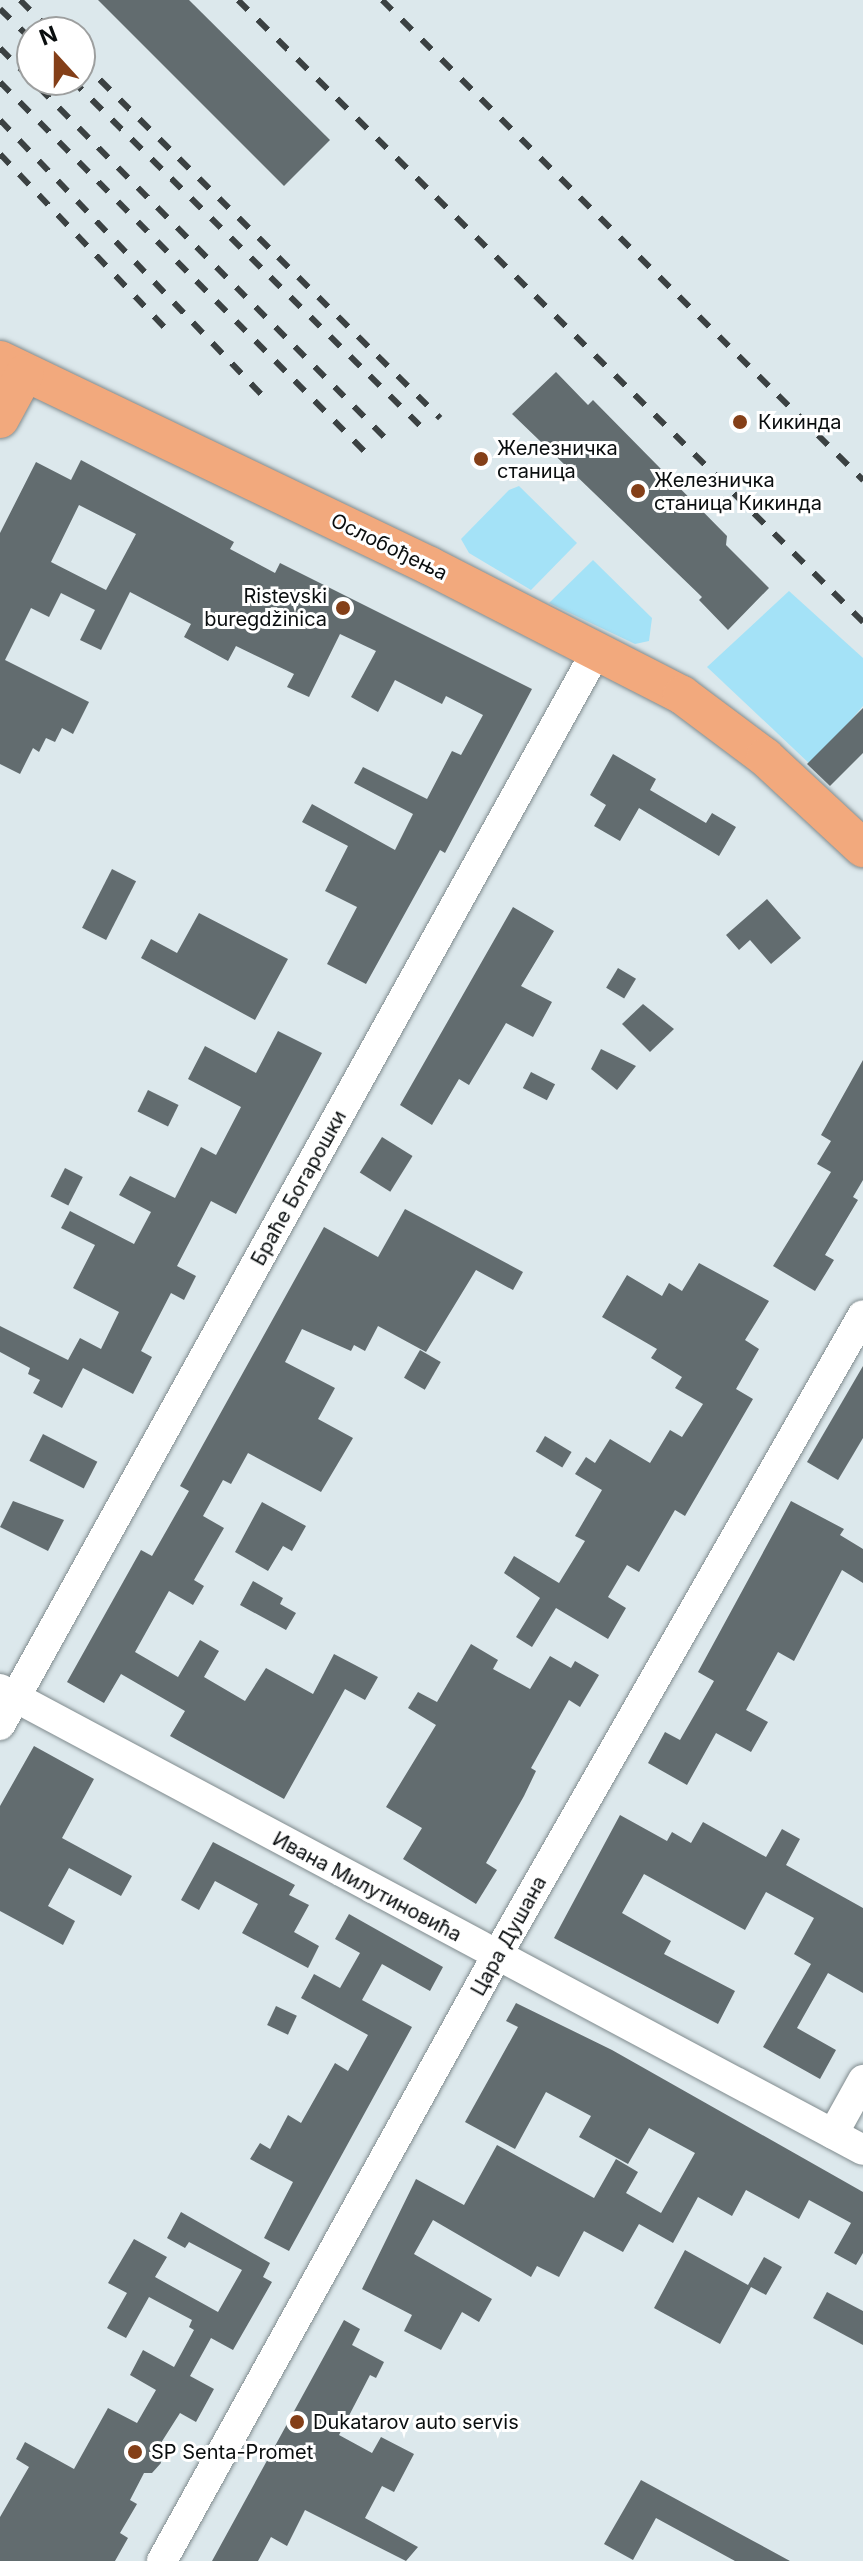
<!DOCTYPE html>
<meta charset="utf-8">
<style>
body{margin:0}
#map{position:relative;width:863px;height:2561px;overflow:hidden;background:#dce8ec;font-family:Inter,sans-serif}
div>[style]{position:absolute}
.green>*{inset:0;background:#a4e2f7}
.building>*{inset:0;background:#626c6f;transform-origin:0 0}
.roads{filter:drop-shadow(0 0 2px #808b8e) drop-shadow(0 0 2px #808b8e)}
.minor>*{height:30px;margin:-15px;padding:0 15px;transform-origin:15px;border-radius:15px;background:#fff}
.major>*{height:38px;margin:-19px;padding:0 19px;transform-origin:19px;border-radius:19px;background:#f2a97d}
.rail>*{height:6px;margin-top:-3px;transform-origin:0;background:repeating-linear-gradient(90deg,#3b4142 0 14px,transparent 0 28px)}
.dots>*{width:22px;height:22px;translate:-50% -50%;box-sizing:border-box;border:4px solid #fff;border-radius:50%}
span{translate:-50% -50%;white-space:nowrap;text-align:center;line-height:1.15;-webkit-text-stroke:6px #fff;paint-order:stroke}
.poi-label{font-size:20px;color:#0a0e0f}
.left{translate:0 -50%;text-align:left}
.right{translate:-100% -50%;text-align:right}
.street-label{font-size:20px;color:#0a0e0f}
.north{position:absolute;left:16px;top:16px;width:80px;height:80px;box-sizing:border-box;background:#fff;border:2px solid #9d9f9f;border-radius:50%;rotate:339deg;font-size:22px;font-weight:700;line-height:32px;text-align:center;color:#0a0e0f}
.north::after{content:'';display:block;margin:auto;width:28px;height:36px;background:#843f18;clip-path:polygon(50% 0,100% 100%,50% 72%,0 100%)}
</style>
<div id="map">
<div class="green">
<i style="clip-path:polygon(519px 486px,577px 543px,531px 590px,469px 553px,461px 539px,509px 490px)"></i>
<i style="clip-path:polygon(593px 560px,652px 618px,649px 641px,635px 644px,549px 603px)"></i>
<i style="clip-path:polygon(789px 591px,863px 658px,863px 706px,812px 766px,707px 667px)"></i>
</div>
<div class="building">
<i style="clip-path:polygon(98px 0,189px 0,330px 140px,284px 186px)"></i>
<i style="clip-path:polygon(556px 372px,588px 405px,593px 400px,727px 536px,726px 545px,769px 588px,728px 630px,699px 600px,702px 597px,512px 414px)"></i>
<i style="clip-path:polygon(evenodd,81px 460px,234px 542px,230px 549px,275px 573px,280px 563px,532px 689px,445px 853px,440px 850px,366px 984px,327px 964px,357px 907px,325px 891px,348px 846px,302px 822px,312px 804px,395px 850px,413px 814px,354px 783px,363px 767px,427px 799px,452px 751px,461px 755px,483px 715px,446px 696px,442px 704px,395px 680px,378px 712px,351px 697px,376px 651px,340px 634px,309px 697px,287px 687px,294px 674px,236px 646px,228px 661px,184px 637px,191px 624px,130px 592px,101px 650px,80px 640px,95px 610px,61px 593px,49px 617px,31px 608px,5px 660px,89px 702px,73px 734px,62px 728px,55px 742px,46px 738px,39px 752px,33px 748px,20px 774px,0 764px,0 533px,36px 462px,71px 480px,81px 460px,79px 505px,136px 534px,106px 590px,51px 562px,79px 505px)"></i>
<i style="clip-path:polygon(863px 708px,863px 753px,830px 786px,807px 764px)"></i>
<i style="clip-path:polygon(613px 754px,656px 779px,650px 790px,706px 823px,712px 813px,736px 827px,719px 856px,639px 808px,620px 841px,594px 826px,606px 805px,590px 795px)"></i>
<i style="left:112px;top:869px;width:27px;height:66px;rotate:27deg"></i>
<i style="clip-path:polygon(767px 899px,801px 938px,771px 964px,750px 940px,739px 950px,726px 935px)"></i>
<i style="clip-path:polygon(513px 907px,554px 931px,521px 986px,552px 1002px,533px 1037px,506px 1023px,469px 1085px,459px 1079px,432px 1125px,400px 1105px)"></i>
<i style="clip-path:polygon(199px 913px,288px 959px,255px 1020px,141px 958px,151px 939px,177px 953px)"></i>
<i style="left:618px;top:968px;width:21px;height:23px;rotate:31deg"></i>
<i style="clip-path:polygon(643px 1004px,674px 1029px,650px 1052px,622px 1024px)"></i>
<i style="clip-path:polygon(278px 1031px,322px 1053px,236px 1214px,211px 1201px,177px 1266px,196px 1276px,184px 1300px,171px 1293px,141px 1351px,152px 1357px,133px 1394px,83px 1368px,62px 1408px,33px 1393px,40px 1380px,28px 1374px,30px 1368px,0 1352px,0 1326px,68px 1360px,80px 1338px,101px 1349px,119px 1312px,73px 1288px,95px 1245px,61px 1228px,70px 1211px,134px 1244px,151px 1212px,119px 1195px,130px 1176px,175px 1198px,201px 1147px,216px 1155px,241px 1107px,188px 1079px,205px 1046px,256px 1073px)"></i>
<i style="clip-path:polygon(601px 1049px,636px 1066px,617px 1090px,591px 1069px)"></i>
<i style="clip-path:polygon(863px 1060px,863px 1180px,853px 1197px,858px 1200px,825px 1255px,834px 1260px,815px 1291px,773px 1266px,831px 1172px,817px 1164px,831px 1141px,821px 1135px)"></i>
<i style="left:531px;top:1072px;width:27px;height:18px;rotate:27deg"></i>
<i style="left:148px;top:1090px;width:34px;height:24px;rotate:26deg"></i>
<i style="left:382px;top:1137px;width:36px;height:42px;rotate:32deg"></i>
<i style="left:65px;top:1168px;width:20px;height:32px;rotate:27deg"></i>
<i style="clip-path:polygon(405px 1209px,523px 1272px,513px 1290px,476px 1270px,426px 1352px,378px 1326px,365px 1351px,354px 1345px,351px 1351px,302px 1329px,285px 1362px,335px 1388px,318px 1419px,353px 1438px,321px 1492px,248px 1453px,231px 1484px,223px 1480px,203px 1516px,224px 1528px,194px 1580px,204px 1586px,193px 1605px,169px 1591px,135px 1652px,178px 1677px,200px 1640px,219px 1651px,204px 1677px,245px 1701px,266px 1668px,313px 1694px,334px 1654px,378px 1677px,365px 1700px,345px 1689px,284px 1799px,170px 1736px,185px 1711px,121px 1674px,104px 1703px,67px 1682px,141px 1550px,152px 1556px,189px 1491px,180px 1486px,324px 1227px,378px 1257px)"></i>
<i style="clip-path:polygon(699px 1263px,769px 1301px,745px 1340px,759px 1349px,736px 1389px,753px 1399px,685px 1516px,675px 1510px,639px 1572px,627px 1565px,608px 1597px,626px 1608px,608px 1639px,556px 1608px,532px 1647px,516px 1637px,540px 1598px,504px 1573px,514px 1556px,559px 1583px,585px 1541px,575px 1536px,602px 1490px,575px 1474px,586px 1457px,595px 1463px,610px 1439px,650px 1463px,670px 1430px,682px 1437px,703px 1404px,675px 1388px,682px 1377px,651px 1358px,657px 1349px,602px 1317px,627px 1275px,662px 1296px,669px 1283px,682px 1291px)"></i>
<i style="left:420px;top:1350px;width:24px;height:32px;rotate:30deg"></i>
<i style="clip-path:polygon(863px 1366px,863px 1438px,838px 1480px,807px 1462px)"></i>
<i style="left:43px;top:1434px;width:61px;height:30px;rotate:27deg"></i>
<i style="left:545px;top:1436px;width:31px;height:18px;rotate:31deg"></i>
<i style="clip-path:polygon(13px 1501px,64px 1520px,48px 1551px,0 1527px)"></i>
<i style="clip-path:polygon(791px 1501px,844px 1529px,840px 1535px,863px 1549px,863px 1583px,842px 1570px,794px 1661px,778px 1652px,746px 1710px,768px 1722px,751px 1752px,716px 1733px,687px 1785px,648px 1763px,665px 1732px,680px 1740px,714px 1681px,698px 1672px)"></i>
<i style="clip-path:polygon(262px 1502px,306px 1526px,292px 1551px,283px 1546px,268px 1571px,235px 1552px)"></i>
<i style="clip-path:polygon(253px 1581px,283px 1598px,280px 1604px,296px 1613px,286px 1630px,240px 1605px)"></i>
<i style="clip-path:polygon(471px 1644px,498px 1660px,493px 1669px,530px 1689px,550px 1656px,571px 1668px,575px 1661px,599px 1675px,580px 1707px,569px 1700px,531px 1768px,536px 1771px,524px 1796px,486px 1863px,497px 1870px,476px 1904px,403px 1859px,422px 1828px,386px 1807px,436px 1725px,408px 1708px,418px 1692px,437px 1702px)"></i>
<i style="clip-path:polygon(34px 1746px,94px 1779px,62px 1838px,132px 1876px,121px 1896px,69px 1868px,48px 1906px,75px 1921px,63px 1945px,0 1911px,0 1806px)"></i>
<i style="clip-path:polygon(620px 1815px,667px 1841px,672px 1832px,691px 1843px,703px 1822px,766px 1857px,782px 1829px,800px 1839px,786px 1865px,863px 1908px,863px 1993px,828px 1973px,797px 2028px,836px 2050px,820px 2079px,763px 2047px,811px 1964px,794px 1954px,814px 1918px,766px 1892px,745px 1930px,644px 1874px,622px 1913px,671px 1941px,664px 1954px,735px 1991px,718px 2024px,554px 1938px)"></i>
<i style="clip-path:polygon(213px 1842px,295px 1885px,289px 1895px,309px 1905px,294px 1932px,319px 1946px,308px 1968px,242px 1933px,258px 1904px,215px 1881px,199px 1910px,181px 1900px)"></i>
<i style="clip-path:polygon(349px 1914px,443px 1967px,430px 1991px,382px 1964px,362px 2000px,412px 2027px,289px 2251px,264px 2238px,293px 2182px,250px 2159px,260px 2143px,270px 2149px,288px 2115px,301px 2123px,335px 2063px,348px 2071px,368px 2035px,301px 1998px,314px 1974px,340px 1988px,360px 1953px,335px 1939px)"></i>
<i style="clip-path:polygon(516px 2003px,612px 2050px,863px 2192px,863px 2253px,856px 2265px,834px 2253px,851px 2223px,809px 2200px,799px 2219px,746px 2190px,732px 2216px,698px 2197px,673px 2243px,639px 2224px,623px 2252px,584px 2231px,559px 2277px,537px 2266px,531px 2277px,433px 2220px,414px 2254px,492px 2299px,479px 2322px,462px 2312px,441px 2350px,404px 2331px,412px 2315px,362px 2289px,416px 2179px,464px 2205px,497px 2145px,594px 2198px,616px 2159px,638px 2172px,626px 2193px,661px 2213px,695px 2153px,649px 2128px,628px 2164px,579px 2137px,591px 2116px,546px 2092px,515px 2149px,465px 2122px,518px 2027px,506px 2021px)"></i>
<i style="left:276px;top:2006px;width:23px;height:21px;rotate:25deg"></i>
<i style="clip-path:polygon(181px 2212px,270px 2263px,263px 2277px,272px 2282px,233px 2350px,211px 2338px,190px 2376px,214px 2389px,196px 2422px,180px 2413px,159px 2446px,161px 2463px,152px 2473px,144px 2473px,130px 2500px,137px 2504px,120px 2533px,128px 2538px,115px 2561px,0 2561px,0 2517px,29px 2467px,16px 2459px,25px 2442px,74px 2469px,108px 2408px,137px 2423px,156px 2390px,130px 2375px,143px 2350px,174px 2367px,194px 2330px,189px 2327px,192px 2320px,149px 2297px,126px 2338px,107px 2328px,127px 2293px,108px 2283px,134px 2239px,167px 2257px,155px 2277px,218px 2312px,242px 2270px,189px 2242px,185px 2248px,167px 2238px)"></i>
<i style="clip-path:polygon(685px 2250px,748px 2285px,764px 2257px,782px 2267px,766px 2295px,751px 2287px,720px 2344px,654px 2308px)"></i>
<i style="clip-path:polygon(827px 2292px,863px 2311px,863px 2345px,813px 2318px)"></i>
<i style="clip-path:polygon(344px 2320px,360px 2329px,352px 2345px,384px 2362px,376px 2378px,370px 2375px,339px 2435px,372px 2453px,381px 2437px,414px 2454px,394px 2492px,382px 2486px,365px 2518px,418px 2547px,406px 2561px,305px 2510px,287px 2546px,271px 2537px,258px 2561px,212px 2561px)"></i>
<i style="clip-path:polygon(641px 2480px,790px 2561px,735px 2561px,656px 2518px,633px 2560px,604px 2544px)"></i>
</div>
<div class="roads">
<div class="minor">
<i style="left:0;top:1689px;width:978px;rotate:28.11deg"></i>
<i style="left:0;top:1725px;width:1230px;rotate:-60.95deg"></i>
<i style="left:833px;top:2134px;width:62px;rotate:-60.9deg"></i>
<i style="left:162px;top:2561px;width:690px;rotate:-61.06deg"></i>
<i style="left:496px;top:1957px;width:739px;rotate:-60.25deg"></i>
</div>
<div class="major">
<i style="left:0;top:360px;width:477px;rotate:25.6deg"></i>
<i style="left:430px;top:566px;width:283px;rotate:27.1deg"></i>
<i style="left:682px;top:695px;width:104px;rotate:36.8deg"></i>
<i style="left:765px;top:757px;width:134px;rotate:42.9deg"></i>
<i style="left:0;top:419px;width:52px;rotate:-61.5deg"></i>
</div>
</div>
<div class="rail">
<i style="left:20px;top:0;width:45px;rotate:45deg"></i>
<i style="left:238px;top:0;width:882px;rotate:44.86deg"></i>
<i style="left:382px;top:0;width:680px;rotate:44.94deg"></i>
<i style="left:0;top:9px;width:45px;rotate:44.1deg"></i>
<i style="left:0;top:48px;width:555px;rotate:45.36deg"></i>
<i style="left:80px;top:60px;width:508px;rotate:44.84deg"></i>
<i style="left:72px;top:80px;width:499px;rotate:44.8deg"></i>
<i style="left:0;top:82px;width:520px;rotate:45.39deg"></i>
<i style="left:0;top:120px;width:384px;rotate:46.4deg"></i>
<i style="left:0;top:154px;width:241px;rotate:46.5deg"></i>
</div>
<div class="dots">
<i style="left:740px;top:422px;background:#843f18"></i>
<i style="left:481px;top:459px;background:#843f18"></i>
<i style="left:638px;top:491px;background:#843f18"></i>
<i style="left:343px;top:608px;background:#843f18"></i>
<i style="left:297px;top:2422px;background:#843f18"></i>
<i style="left:135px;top:2452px;background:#843f18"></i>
</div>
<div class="poi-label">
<span class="left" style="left:758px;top:422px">Кикинда</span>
<span class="left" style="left:497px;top:460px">Железничка<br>станица</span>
<span class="left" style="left:654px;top:492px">Железничка<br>станица Кикинда</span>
<span class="right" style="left:327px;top:608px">Ristevski<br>buregdžinica</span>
<span class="left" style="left:313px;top:2422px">Dukatarov auto servis</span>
<span class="left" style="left:151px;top:2452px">SP Senta-Promet</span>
</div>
<div class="street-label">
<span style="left:389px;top:547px;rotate:26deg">Ослобођења</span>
<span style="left:299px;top:1188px;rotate:-61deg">Браће Богарошки</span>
<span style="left:367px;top:1887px;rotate:28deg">Ивана Милутиновића</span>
<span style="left:509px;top:1936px;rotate:-61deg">Цара Душана</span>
</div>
<div class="north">N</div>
</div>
